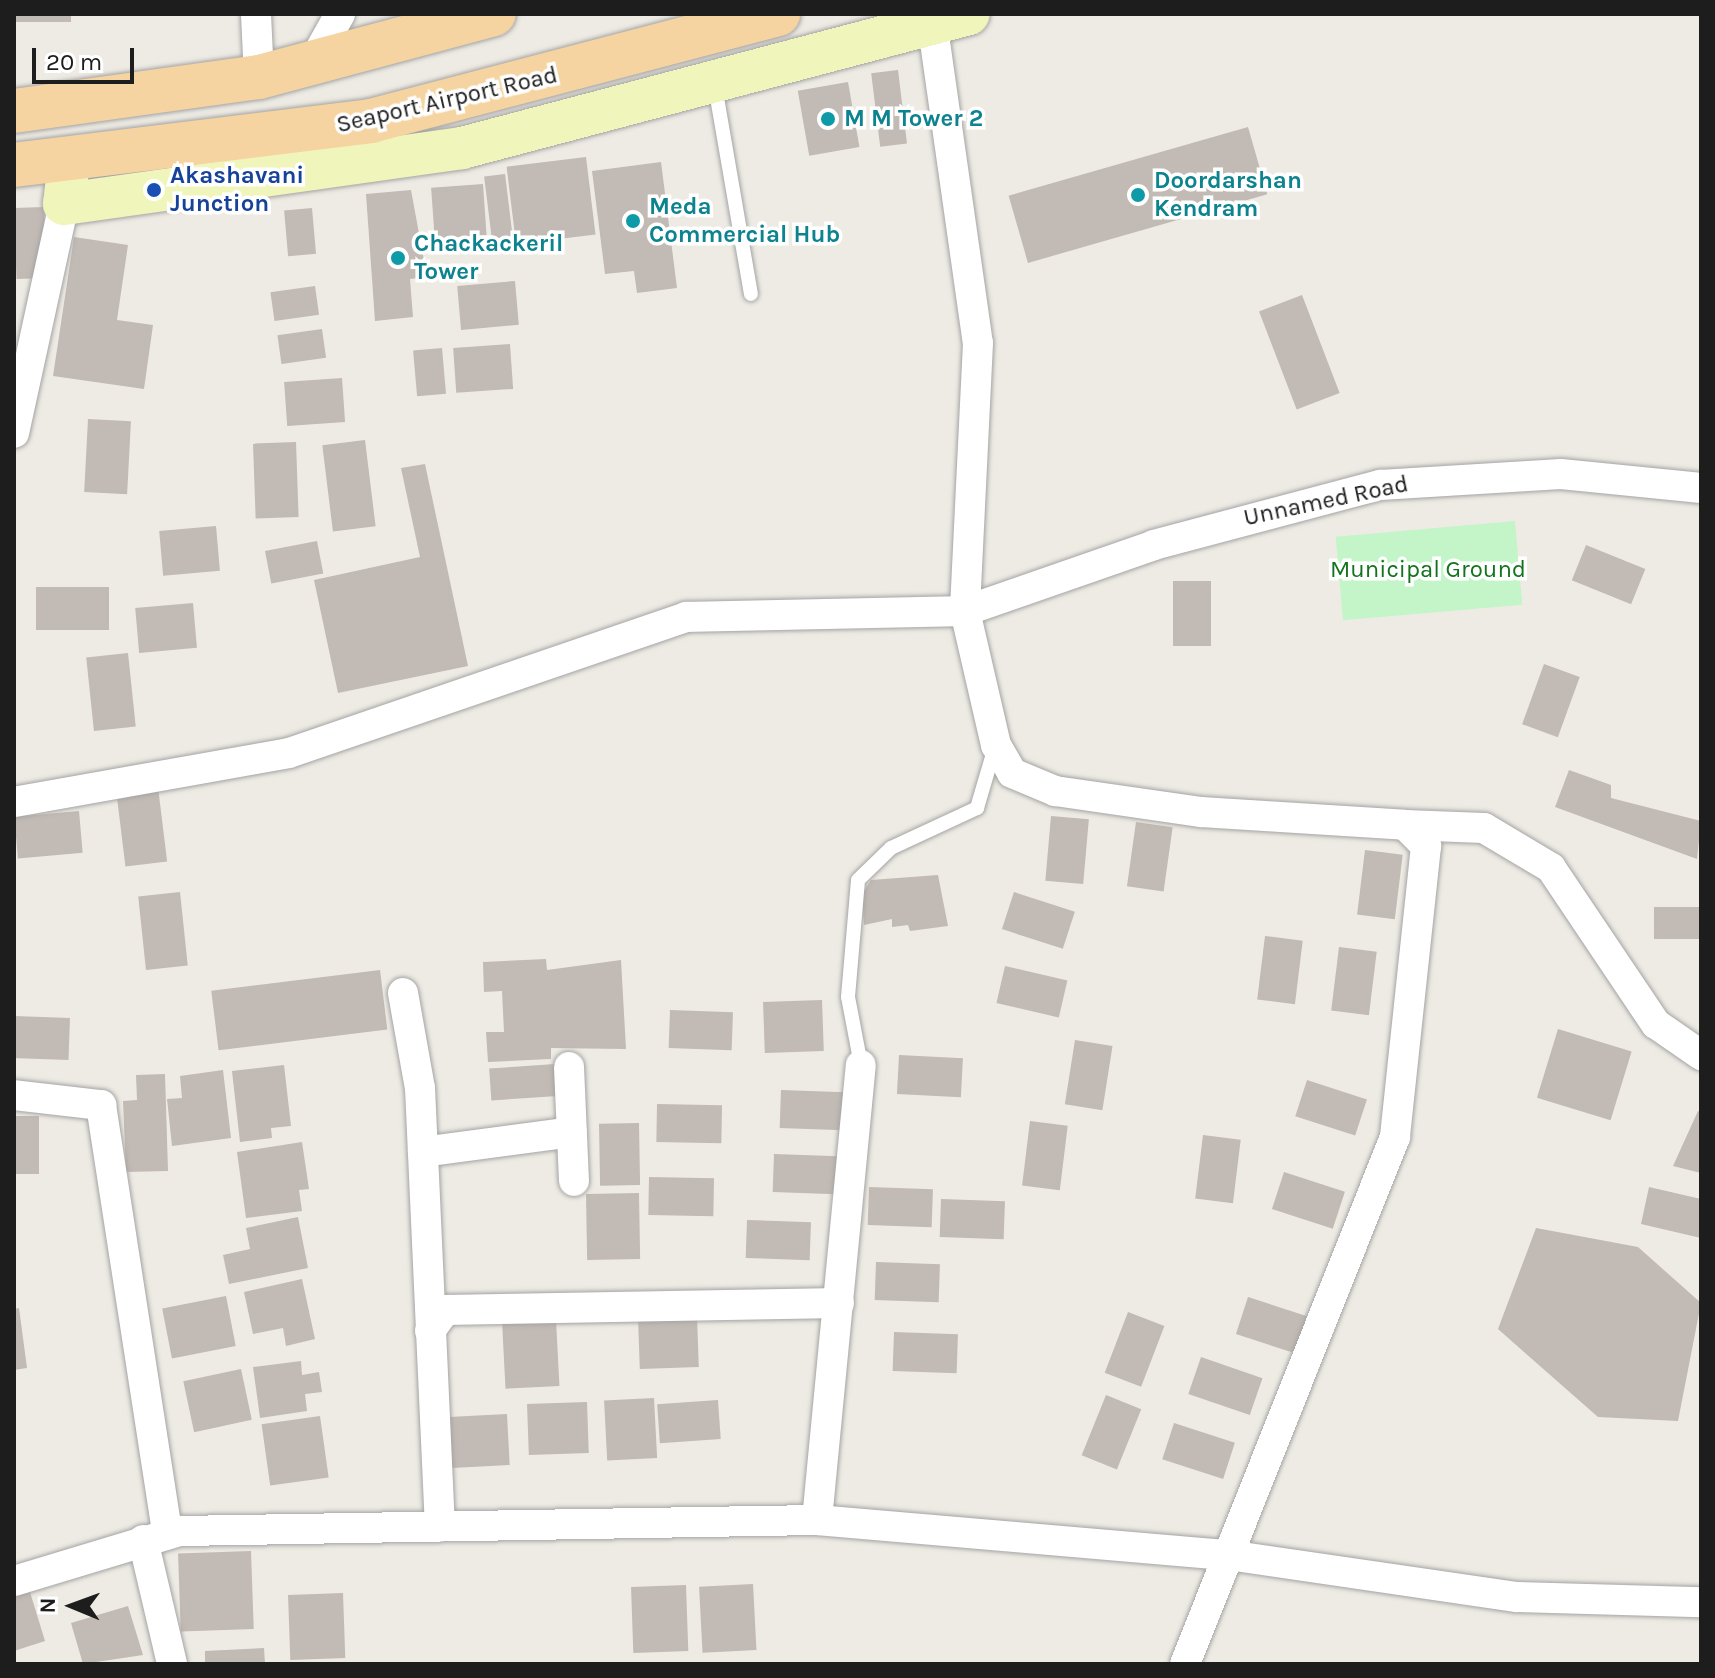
<!DOCTYPE html>
<style>
body{margin:0}
#map{position:relative;width:1715px;height:1678px;overflow:hidden;background:#eeebe4;font-family:Karla,sans-serif}
div>[style]{position:absolute}
.park>*{inset:0;background:#c3f5c9;transform-origin:0 0}
.building>*{inset:0;background:#c2bab4;transform-origin:0 0}
.roads{filter:drop-shadow(0 0 2px #a4a4a4) drop-shadow(0 0 2px #a4a4a4)}
.lane>*{height:14px;margin:-7px;padding:0 7px;transform-origin:7px;border-radius:7px;background:#fff}
.street>*{height:30px;margin:-15px;padding:0 15px;transform-origin:15px;border-radius:15px;background:#fff}
.secondary>*{height:42px;margin:-21px;padding:0 21px;transform-origin:21px;border-radius:21px;background:#f0f5bb}
.primary>*{height:44px;margin:-22px;padding:0 22px;transform-origin:22px;border-radius:22px;background:#f5d4a1}
.dots>*{width:22px;height:22px;translate:-50% -50%;box-sizing:border-box;border:4px solid #fff;border-radius:50%}
span{translate:-50% -50%;white-space:nowrap;text-align:center;line-height:1.15;-webkit-text-stroke:7px #fff;paint-order:stroke}
.street-label{font-size:24px;color:#1d1d1d}
.culture-label{font-size:24px;color:#0d838f;font-weight:700}
.left{translate:0 -50%;text-align:left}
.transit-label{font-size:24px;color:#164399;font-weight:700}
.park-label{font-size:24px;color:#13741e}
.frame{position:absolute;inset:0;border:16px solid #1d1d1d;pointer-events:none}
.north{position:absolute;left:32px;top:1566px;width:80px;height:80px;-webkit-text-stroke:6px #fff;paint-order:stroke;rotate:271deg;font-size:22px;font-weight:700;line-height:32px;text-align:center;color:#1d1d1d}
.north::after{content:'';display:block;margin:auto;width:28px;height:36px;background:#1d1d1d;clip-path:polygon(50% 0,100% 100%,50% 72%,0 100%)}
.scale{position:absolute;left:32px;top:48px;width:102px;height:36px;box-sizing:border-box;border:4px solid #1d1d1d;border-top:0;padding-left:10px;font-size:24px;line-height:28px;white-space:nowrap;color:#1d1d1d;-webkit-text-stroke:6px #fff;paint-order:stroke}
</style>
<div id="map">
<div class="park">
<i style="left:1515px;top:521px;width:84px;height:180px;rotate:85deg"></i>
</div>
<div class="building">
<i style="left:14px;top:14px;width:57px;height:8px"></i>
<i style="left:898px;top:70px;width:74px;height:27px;rotate:83deg"></i>
<i style="left:848px;top:82px;width:66px;height:51px;rotate:80deg"></i>
<i style="left:1248px;top:127px;width:70px;height:249px;rotate:74deg"></i>
<i style="left:586px;top:157px;width:78px;height:80px;rotate:83deg"></i>
<i style="clip-path:polygon(661px 162px,677px 288px,637px 293px,634px 271px,605px 274px,592px 171px)"></i>
<i style="left:505px;top:174px;width:63px;height:21px;rotate:83deg"></i>
<i style="left:483px;top:184px;width:51px;height:52px;rotate:86deg"></i>
<i style="clip-path:polygon(411px 190px,427px 277px,410px 279px,413px 317px,375px 321px,366px 194px)"></i>
<i style="left:44px;top:207px;width:71px;height:30px;rotate:88deg"></i>
<i style="left:312px;top:208px;width:46px;height:28px;rotate:85deg"></i>
<i style="clip-path:polygon(74px 237px,128px 245px,117px 320px,153px 325px,144px 389px,53px 376px)"></i>
<i style="left:515px;top:281px;width:44px;height:58px;rotate:85deg"></i>
<i style="left:315px;top:286px;width:29px;height:45px;rotate:82deg"></i>
<i style="left:1302px;top:295px;width:105px;height:46px;rotate:69deg"></i>
<i style="left:322px;top:329px;width:29px;height:45px;rotate:82deg"></i>
<i style="left:510px;top:344px;width:45px;height:57px;rotate:86deg"></i>
<i style="left:442px;top:348px;width:46px;height:29px;rotate:85deg"></i>
<i style="left:342px;top:378px;width:44px;height:58px;rotate:86deg"></i>
<i style="left:88px;top:419px;width:43px;height:73px;rotate:3deg"></i>
<i style="left:365px;top:440px;width:87px;height:43px;rotate:83deg"></i>
<i style="left:296px;top:442px;width:75px;height:43px;rotate:88deg"></i>
<i style="clip-path:polygon(425px 464px,468px 666px,338px 693px,314px 580px,420px 557px,401px 468px)"></i>
<i style="left:216px;top:526px;width:45px;height:57px;rotate:85deg"></i>
<i style="left:317px;top:541px;width:33px;height:53px;rotate:79deg"></i>
<i style="left:1586px;top:545px;width:64px;height:38px;rotate:22deg"></i>
<i style="left:1173px;top:581px;width:38px;height:65px"></i>
<i style="left:109px;top:587px;width:43px;height:73px;rotate:90deg"></i>
<i style="left:193px;top:603px;width:45px;height:58px;rotate:85deg"></i>
<i style="left:128px;top:653px;width:74px;height:42px;rotate:84deg"></i>
<i style="left:1544px;top:664px;width:38px;height:64px;rotate:20deg"></i>
<i style="clip-path:polygon(1569px 770px,1611px 785px,1611px 798px,1701px 821px,1697px 859px,1555px 807px)"></i>
<i style="left:158px;top:787px;width:75px;height:42px;rotate:83deg"></i>
<i style="left:79px;top:811px;width:42px;height:65px;rotate:85deg"></i>
<i style="left:1051px;top:816px;width:38px;height:65px;rotate:5deg"></i>
<i style="left:1136px;top:822px;width:37px;height:65px;rotate:8deg"></i>
<i style="left:1365px;top:850px;width:38px;height:65px;rotate:7deg"></i>
<i style="clip-path:polygon(938px 875px,948px 926px,910px 931px,908px 925px,892px 927px,892px 919px,864px 925px,862px 894px,871px 880px)"></i>
<i style="left:180px;top:892px;width:74px;height:42px;rotate:84deg"></i>
<i style="left:1014px;top:892px;width:64px;height:39px;rotate:18deg"></i>
<i style="left:1701px;top:907px;width:32px;height:47px;rotate:90deg"></i>
<i style="left:1265px;top:936px;width:38px;height:64px;rotate:7deg"></i>
<i style="left:1339px;top:947px;width:38px;height:64px;rotate:7deg"></i>
<i style="clip-path:polygon(546px 959px,547px 970px,621px 960px,626px 1049px,551px 1048px,551px 1059px,488px 1062px,486px 1032px,504px 1032px,502px 991px,484px 992px,483px 962px)"></i>
<i style="left:1005px;top:966px;width:64px;height:38px;rotate:13deg"></i>
<i style="left:380px;top:970px;width:60px;height:170px;rotate:83deg"></i>
<i style="left:822px;top:1000px;width:51px;height:59px;rotate:88deg"></i>
<i style="left:670px;top:1010px;width:63px;height:38px;rotate:2deg"></i>
<i style="left:14px;top:1016px;width:56px;height:42px;rotate:2deg"></i>
<i style="left:1558px;top:1029px;width:77px;height:72px;rotate:17deg"></i>
<i style="left:1075px;top:1040px;width:38px;height:65px;rotate:9deg"></i>
<i style="left:899px;top:1055px;width:64px;height:39px;rotate:3deg"></i>
<i style="left:555px;top:1064px;width:32px;height:66px;rotate:86deg"></i>
<i style="clip-path:polygon(284px 1065px,291px 1126px,271px 1128px,272px 1138px,240px 1142px,232px 1071px)"></i>
<i style="clip-path:polygon(223px 1070px,231px 1138px,172px 1146px,167px 1099px,182px 1098px,180px 1076px)"></i>
<i style="clip-path:polygon(165px 1074px,168px 1171px,126px 1172px,123px 1101px,137px 1100px,136px 1075px)"></i>
<i style="left:1307px;top:1080px;width:63px;height:38px;rotate:18deg"></i>
<i style="left:781px;top:1090px;width:64px;height:38px;rotate:2deg"></i>
<i style="left:657px;top:1104px;width:65px;height:38px;rotate:1deg"></i>
<i style="clip-path:polygon(1698px 1111px,1701px 1112px,1701px 1173px,1673px 1166px)"></i>
<i style="left:14px;top:1116px;width:25px;height:58px"></i>
<i style="left:1030px;top:1121px;width:38px;height:65px;rotate:7deg"></i>
<i style="left:639px;top:1123px;width:62px;height:40px;rotate:89deg"></i>
<i style="left:1203px;top:1135px;width:38px;height:64px;rotate:7deg"></i>
<i style="clip-path:polygon(302px 1142px,309px 1189px,299px 1190px,302px 1211px,246px 1218px,237px 1152px)"></i>
<i style="left:774px;top:1154px;width:64px;height:38px;rotate:2deg"></i>
<i style="left:1284px;top:1172px;width:64px;height:39px;rotate:18deg"></i>
<i style="left:649px;top:1177px;width:65px;height:38px;rotate:1deg"></i>
<i style="left:869px;top:1187px;width:64px;height:38px;rotate:2deg"></i>
<i style="clip-path:polygon(1649px 1187px,1701px 1199px,1701px 1238px,1641px 1224px)"></i>
<i style="left:639px;top:1193px;width:66px;height:53px;rotate:89deg"></i>
<i style="left:941px;top:1199px;width:64px;height:38px;rotate:2deg"></i>
<i style="clip-path:polygon(298px 1217px,308px 1268px,229px 1284px,223px 1255px,250px 1249px,246px 1228px)"></i>
<i style="left:747px;top:1220px;width:64px;height:38px;rotate:2deg"></i>
<i style="clip-path:polygon(1536px 1228px,1638px 1247px,1701px 1303px,1678px 1421px,1598px 1417px,1498px 1329px)"></i>
<i style="left:876px;top:1262px;width:64px;height:38px;rotate:2deg"></i>
<i style="clip-path:polygon(302px 1279px,315px 1339px,286px 1346px,283px 1328px,253px 1334px,244px 1292px)"></i>
<i style="left:226px;top:1296px;width:51px;height:65px;rotate:79deg"></i>
<i style="left:1248px;top:1297px;width:63px;height:39px;rotate:18deg"></i>
<i style="clip-path:polygon(19px 1308px,27px 1368px,14px 1370px,14px 1309px)"></i>
<i style="left:1128px;top:1312px;width:39px;height:65px;rotate:21deg"></i>
<i style="left:697px;top:1316px;width:51px;height:59px;rotate:88deg"></i>
<i style="left:556px;top:1320px;width:66px;height:54px;rotate:87deg"></i>
<i style="left:894px;top:1332px;width:64px;height:39px;rotate:2deg"></i>
<i style="left:1201px;top:1357px;width:65px;height:39px;rotate:19deg"></i>
<i style="clip-path:polygon(301px 1361px,302px 1375px,319px 1372px,322px 1392px,305px 1394px,307px 1411px,260px 1418px,253px 1367px)"></i>
<i style="left:241px;top:1369px;width:52px;height:59px;rotate:78deg"></i>
<i style="left:1106px;top:1395px;width:38px;height:65px;rotate:22deg"></i>
<i style="left:654px;top:1398px;width:60px;height:50px;rotate:87deg"></i>
<i style="left:718px;top:1400px;width:39px;height:61px;rotate:86deg"></i>
<i style="left:587px;top:1402px;width:51px;height:60px;rotate:88deg"></i>
<i style="left:507px;top:1414px;width:51px;height:58px;rotate:87deg"></i>
<i style="left:320px;top:1416px;width:62px;height:59px;rotate:82deg"></i>
<i style="left:1174px;top:1423px;width:64px;height:38px;rotate:18deg"></i>
<i style="left:251px;top:1551px;width:78px;height:73px;rotate:88deg"></i>
<i style="left:753px;top:1584px;width:66px;height:54px;rotate:87deg"></i>
<i style="left:686px;top:1585px;width:66px;height:55px;rotate:88deg"></i>
<i style="clip-path:polygon(30px 1592px,45px 1641px,14px 1651px,14px 1597px)"></i>
<i style="left:343px;top:1593px;width:65px;height:55px;rotate:88deg"></i>
<i style="clip-path:polygon(128px 1606px,143px 1655px,83px 1664px,71px 1623px)"></i>
<i style="clip-path:polygon(264px 1648px,265px 1664px,205px 1664px,205px 1651px)"></i>
</div>
<div class="roads">
<div class="lane">
<i style="left:715px;top:86px;width:211px;rotate:80.2deg"></i>
<i style="left:861px;top:1065px;width:69px;rotate:-100.8deg"></i>
<i style="left:848px;top:997px;width:117px;rotate:-85.1deg"></i>
<i style="left:858px;top:880px;width:46px;rotate:-44.1deg"></i>
<i style="left:891px;top:848px;width:95px;rotate:-24.9deg"></i>
<i style="left:977px;top:808px;width:64px;rotate:-73.6deg"></i>
</div>
<div class="street">
<i style="left:256px;top:14px;width:63px;rotate:87.3deg"></i>
<i style="left:931px;top:14px;width:332px;rotate:81.9deg"></i>
<i style="left:978px;top:343px;width:268px;rotate:92.8deg"></i>
<i style="left:965px;top:611px;width:138px;rotate:77deg"></i>
<i style="left:996px;top:745px;width:32px;rotate:60deg"></i>
<i style="left:1012px;top:773px;width:47px;rotate:22.7deg"></i>
<i style="left:1055px;top:791px;width:148px;rotate:8.2deg"></i>
<i style="left:1201px;top:812px;width:204px;rotate:3.6deg"></i>
<i style="left:1405px;top:825px;width:30px;rotate:45deg"></i>
<i style="left:1426px;top:846px;width:293px;rotate:96.1deg"></i>
<i style="left:1395px;top:1137px;width:567px;rotate:111.73deg"></i>
<i style="left:313px;top:62px;width:55px;rotate:-60.6deg"></i>
<i style="left:14px;top:433px;width:234px;rotate:-77.7deg"></i>
<i style="left:14px;top:802px;width:279px;rotate:-10.1deg"></i>
<i style="left:289px;top:753px;width:420px;rotate:-18.9deg"></i>
<i style="left:686px;top:617px;width:279px;rotate:-1.2deg"></i>
<i style="left:965px;top:611px;width:200px;rotate:-19.2deg"></i>
<i style="left:1154px;top:545px;width:234px;rotate:-14.9deg"></i>
<i style="left:1380px;top:485px;width:181px;rotate:-3.5deg"></i>
<i style="left:1561px;top:474px;width:141px;rotate:5.7deg"></i>
<i style="left:1405px;top:825px;width:79px;rotate:2.2deg"></i>
<i style="left:1484px;top:828px;width:78px;rotate:30.8deg"></i>
<i style="left:1551px;top:868px;width:188px;rotate:56.1deg"></i>
<i style="left:1656px;top:1024px;width:55px;rotate:34.6deg"></i>
<i style="left:403px;top:993px;width:97px;rotate:79.9deg"></i>
<i style="left:420px;top:1088px;width:439px;rotate:87.4deg"></i>
<i style="left:569px;top:1067px;width:114px;rotate:87.5deg"></i>
<i style="left:14px;top:1095px;width:88px;rotate:6.6deg"></i>
<i style="left:101px;top:1105px;width:433px;rotate:81.2deg"></i>
<i style="left:423px;top:1152px;width:150px;rotate:-7.6deg"></i>
<i style="left:430px;top:1331px;width:26px;rotate:-54deg"></i>
<i style="left:445px;top:1310px;width:394px;rotate:-1deg"></i>
<i style="left:817px;top:1520px;width:457px;rotate:-84.5deg"></i>
<i style="left:143px;top:1540px;width:127px;rotate:76.8deg"></i>
<i style="left:14px;top:1581px;width:173px;rotate:-16.8deg"></i>
<i style="left:180px;top:1531px;width:637px;rotate:-0.99deg"></i>
<i style="left:817px;top:1520px;width:412px;rotate:4.9deg"></i>
<i style="left:1228px;top:1555px;width:292px;rotate:8.3deg"></i>
<i style="left:1517px;top:1597px;width:184px;rotate:1.6deg"></i>
</div>
<div class="secondary">
<i style="left:69px;top:161px;width:43px;rotate:96.6deg"></i>
<i style="left:64px;top:204px;width:402px;rotate:-8deg"></i>
<i style="left:462px;top:148px;width:524px;rotate:-14.8deg"></i>
</div>
<div class="primary">
<i style="left:14px;top:111px;width:247px;rotate:-7.9deg"></i>
<i style="left:259px;top:77px;width:243px;rotate:-15deg"></i>
<i style="left:14px;top:165px;width:360px;rotate:-7deg"></i>
<i style="left:371px;top:121px;width:421px;rotate:-14.7deg"></i>
</div>
</div>
<div class="dots">
<i style="left:828px;top:119px;background:#0f9aa8"></i>
<i style="left:154px;top:190px;background:#1a4fb4"></i>
<i style="left:1138px;top:195px;background:#0f9aa8"></i>
<i style="left:633px;top:221px;background:#0f9aa8"></i>
<i style="left:398px;top:258px;background:#0f9aa8"></i>
</div>
<div class="street-label">
<span style="left:447px;top:100px;rotate:-13deg">Seaport Airport Road</span>
<span style="left:1326px;top:501px;rotate:-12deg">Unnamed Road</span>
</div>
<div class="culture-label">
<span class="left" style="left:844px;top:119px">M M Tower 2</span>
<span class="left" style="left:1154px;top:195px">Doordarshan<br>Kendram</span>
<span class="left" style="left:649px;top:221px">Meda<br>Commercial Hub</span>
<span class="left" style="left:414px;top:258px">Chackackeril<br>Tower</span>
</div>
<div class="transit-label">
<span class="left" style="left:170px;top:190px">Akashavani<br>Junction</span>
</div>
<div class="park-label">
<span style="left:1428px;top:570px">Municipal Ground</span>
</div>
<div class="frame"></div>
<div class="north">N</div>
<div class="scale">20 m</div>
</div>
